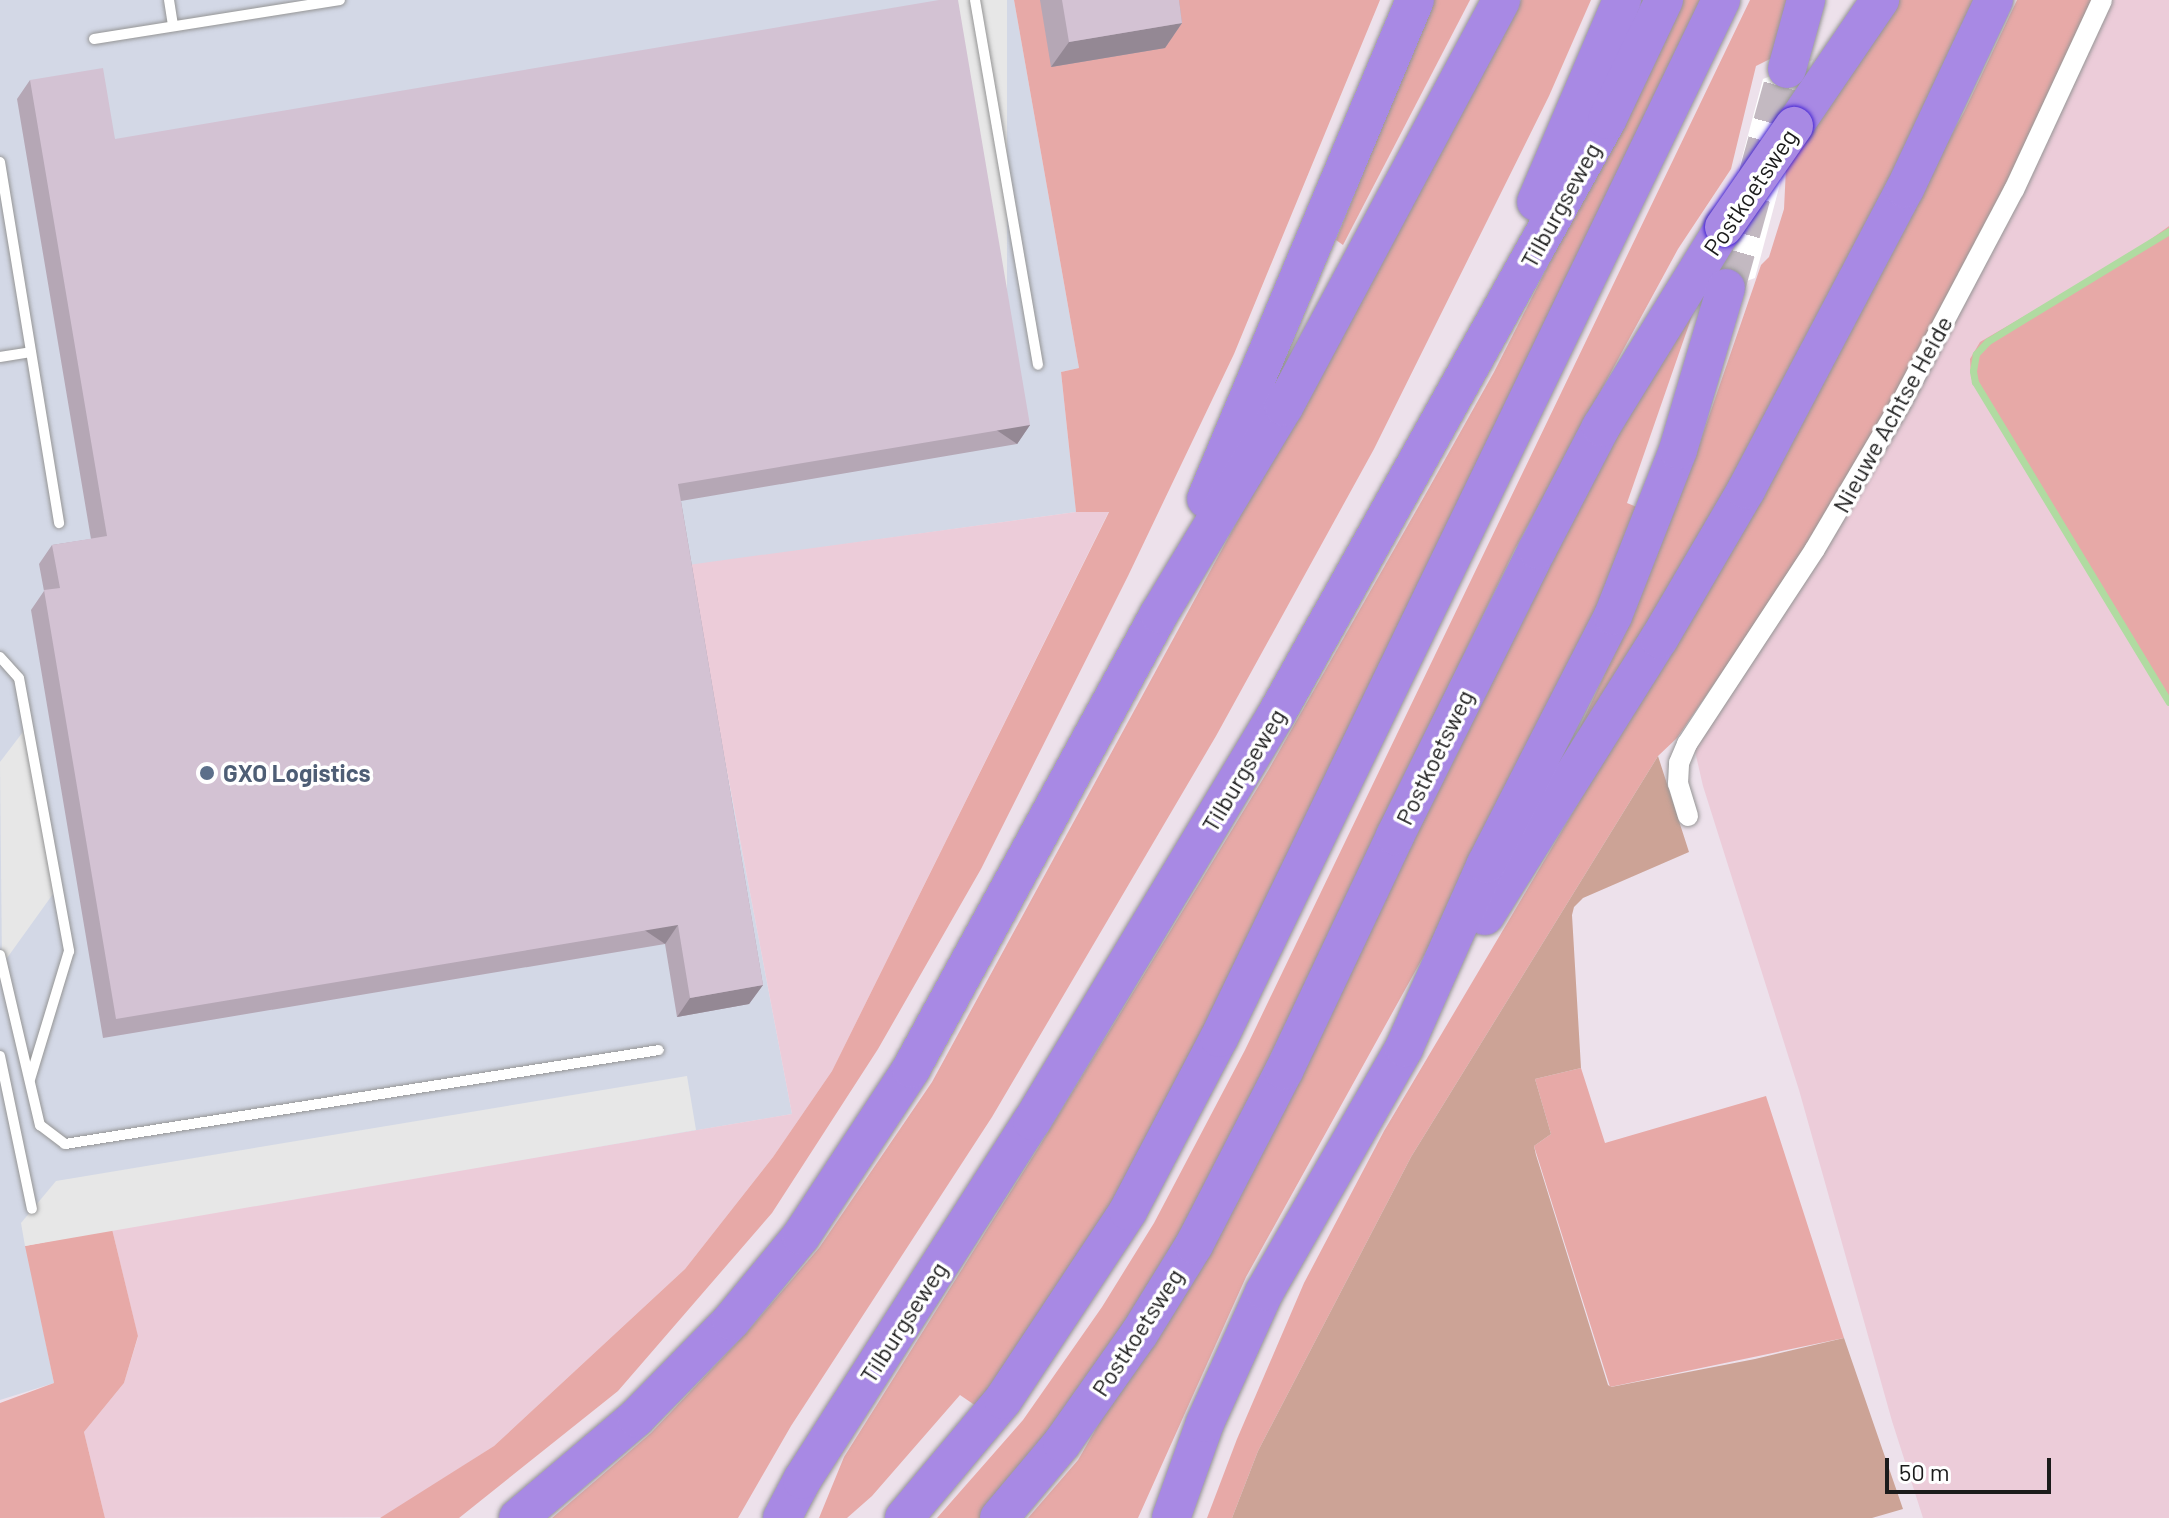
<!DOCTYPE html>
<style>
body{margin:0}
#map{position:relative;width:2169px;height:1518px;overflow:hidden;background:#ede1eb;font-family:Barlow,sans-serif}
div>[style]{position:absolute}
.industrial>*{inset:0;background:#d3d8e6}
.farmland>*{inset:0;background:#ecccd9}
.grass>*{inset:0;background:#e7a9a7}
.forest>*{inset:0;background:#cca396}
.parking>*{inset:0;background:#e7e7e7;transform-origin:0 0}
.pier>*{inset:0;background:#fff}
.stream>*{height:7px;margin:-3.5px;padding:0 3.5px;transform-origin:3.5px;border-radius:3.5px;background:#b0dba1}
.highway-tunnel>*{height:38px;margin-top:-19px;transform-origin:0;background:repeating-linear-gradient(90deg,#c3b9c1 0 38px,transparent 0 57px)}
.roads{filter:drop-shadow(0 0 2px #959595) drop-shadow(0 0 2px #959595)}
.lane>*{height:10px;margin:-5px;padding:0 5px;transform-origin:5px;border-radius:5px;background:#fff}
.street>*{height:20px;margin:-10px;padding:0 10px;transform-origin:10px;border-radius:10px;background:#fff}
.highway>*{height:38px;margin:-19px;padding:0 19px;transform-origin:19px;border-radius:19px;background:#a889e4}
.bridges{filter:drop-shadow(0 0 2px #4626d3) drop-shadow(0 0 2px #4626d3)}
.highway-bridge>*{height:38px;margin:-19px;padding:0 19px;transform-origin:19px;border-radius:19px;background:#a889e4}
.wall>*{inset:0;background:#b5a7b5}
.shaded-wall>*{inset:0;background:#948894;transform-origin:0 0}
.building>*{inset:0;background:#d3c2d3}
.dots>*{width:22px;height:22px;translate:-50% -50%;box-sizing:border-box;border:4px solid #fff;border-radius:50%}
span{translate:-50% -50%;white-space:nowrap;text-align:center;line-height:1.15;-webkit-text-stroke:7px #fff;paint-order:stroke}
.street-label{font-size:24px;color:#1b1b1b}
.service-label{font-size:24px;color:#4e5e75;font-weight:700}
.left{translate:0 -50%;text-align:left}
.scale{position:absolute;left:1885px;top:1458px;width:166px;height:36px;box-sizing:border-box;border:4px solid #1b1b1b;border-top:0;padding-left:10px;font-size:24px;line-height:28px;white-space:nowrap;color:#1b1b1b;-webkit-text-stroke:6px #fff;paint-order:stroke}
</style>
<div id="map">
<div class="industrial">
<i style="clip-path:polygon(0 0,1014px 0,1079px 368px,1061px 372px,1076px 512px,688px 566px,792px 1114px,26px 1245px,54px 1383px,0 1400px)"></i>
</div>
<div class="farmland">
<i style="clip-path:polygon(2111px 0,2169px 0,2169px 226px,1971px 378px,2169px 705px,2169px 1518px,1923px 1518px,1892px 1421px,1799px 1090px,1703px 786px,1694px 747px,2022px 195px)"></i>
<i style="clip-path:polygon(1109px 511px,832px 1071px,773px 1157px,685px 1269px,494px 1446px,384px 1517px,105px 1518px,84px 1432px,124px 1383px,138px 1337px,112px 1229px,792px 1114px,688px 565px,1076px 512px)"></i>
</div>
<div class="grass">
<i style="clip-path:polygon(1014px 0,1380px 0,1234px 354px,1128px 576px,981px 869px,878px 1049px,772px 1213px,618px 1391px,459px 1518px,380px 1518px,494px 1446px,685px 1269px,773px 1157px,832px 1071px,1109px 512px,1076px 512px,1061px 372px,1079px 368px)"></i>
<i style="clip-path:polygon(1433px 0,1470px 0,1343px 245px,1336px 240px)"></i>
<i style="clip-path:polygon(1521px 0,1591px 0,1549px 96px,1374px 449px,1216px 736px,992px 1117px,791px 1426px,738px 1518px,552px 1518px,651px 1433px,747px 1332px,819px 1248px,932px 1082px)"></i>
<i style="clip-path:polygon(1683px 0,1705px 0,1319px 799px,1115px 1204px,976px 1406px,960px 1395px,872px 1496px,847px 1518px,819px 1518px,844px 1457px,1040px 1145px,1269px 769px,1429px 488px,1494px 372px)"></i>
<i style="clip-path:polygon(1750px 0,1792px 0,1774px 57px,1756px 66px,1731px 169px,1678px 249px,1515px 549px,1182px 1238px,1055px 1434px,983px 1518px,937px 1518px,1023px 1420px,1102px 1307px,1154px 1223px,1245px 1050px)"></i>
<i style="clip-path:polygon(1894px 0,1976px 0,1896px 174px,1733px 482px,1553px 785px,1628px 624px,1696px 454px,1761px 265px,1769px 257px,1784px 209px,1786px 168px)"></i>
<i style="clip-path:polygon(2017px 0,2094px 0,2007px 186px,1895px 398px,1810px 544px,1677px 738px,1658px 756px,1411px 1157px,1258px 1451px,1232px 1518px,1207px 1518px,1237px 1439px,1304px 1283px,1384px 1131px,1669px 650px,1964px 112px)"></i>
<i style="clip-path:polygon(2169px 226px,2169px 705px,1971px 378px,1970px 359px,1980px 342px,2132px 253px)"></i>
<i style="clip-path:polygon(1702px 287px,1627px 503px,1644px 510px,1468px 876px,1246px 1277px,1138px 1518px,1028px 1518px,1078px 1460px,1115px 1396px,1541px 568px)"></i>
<i style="clip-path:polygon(1581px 1068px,1605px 1143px,1766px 1096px,1844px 1338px,1610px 1387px,1534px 1146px,1551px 1134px,1535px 1079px)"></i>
<i style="clip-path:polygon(112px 1229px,138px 1336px,124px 1383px,84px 1432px,105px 1518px,0 1518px,0 1403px,54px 1383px,25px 1246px)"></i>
</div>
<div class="forest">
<i style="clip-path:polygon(1658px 756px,1689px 852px,1583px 898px,1574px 907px,1572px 915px,1581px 1068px,1535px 1079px,1551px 1134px,1534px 1146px,1536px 1155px,1608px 1385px,1611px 1387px,1755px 1359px,1844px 1338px,1903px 1509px,1872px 1518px,1232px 1518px,1258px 1451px,1411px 1157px)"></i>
</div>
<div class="parking">
<i style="left:943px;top:0;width:64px;height:378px"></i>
<i style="clip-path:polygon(29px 724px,58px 887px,2px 965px,0 762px)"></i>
<i style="clip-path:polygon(687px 1076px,696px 1130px,25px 1246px,21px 1223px,56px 1181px)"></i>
</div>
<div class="pier">
<i style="clip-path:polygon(1813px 60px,1755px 278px,1705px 296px,1763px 79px)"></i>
</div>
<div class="stream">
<i style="left:2169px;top:231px;width:212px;rotate:148.7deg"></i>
<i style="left:1988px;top:341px;width:18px;rotate:133deg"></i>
<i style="left:1976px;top:354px;width:17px;rotate:100deg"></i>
<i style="left:1973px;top:371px;width:11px;rotate:80deg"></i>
<i style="left:1975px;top:382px;width:374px;rotate:58.8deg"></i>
</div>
<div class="highway-tunnel">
<i style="left:1726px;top:288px;width:227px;rotate:-74.4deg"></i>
</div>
<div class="roads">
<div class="lane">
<i style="left:169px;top:0;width:26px;rotate:81deg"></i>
<i style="left:975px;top:0;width:370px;rotate:80.2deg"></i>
<i style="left:94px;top:39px;width:249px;rotate:-9deg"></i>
<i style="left:0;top:162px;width:366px;rotate:80.7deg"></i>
<i style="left:0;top:357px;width:31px;rotate:-9deg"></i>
<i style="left:0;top:657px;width:28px;rotate:48deg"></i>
<i style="left:19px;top:678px;width:278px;rotate:79.6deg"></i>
<i style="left:69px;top:951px;width:134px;rotate:106.9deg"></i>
<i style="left:0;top:955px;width:175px;rotate:76.8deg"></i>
<i style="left:40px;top:1125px;width:31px;rotate:37deg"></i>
<i style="left:65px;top:1144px;width:601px;rotate:-8.99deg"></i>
<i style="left:0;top:1056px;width:156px;rotate:78.2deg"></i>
</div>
<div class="street">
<i style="left:1688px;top:816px;width:34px;rotate:-107deg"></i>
<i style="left:1678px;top:784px;width:21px;rotate:-87deg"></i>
<i style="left:1679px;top:763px;width:21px;rotate:-67deg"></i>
<i style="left:1687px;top:744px;width:233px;rotate:-56.7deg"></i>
<i style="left:1815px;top:549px;width:169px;rotate:-59.5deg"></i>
<i style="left:1901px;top:403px;width:241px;rotate:-62.1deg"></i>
<i style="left:2014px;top:190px;width:209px;rotate:-65.1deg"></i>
</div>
<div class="highway">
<i style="left:1787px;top:69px;width:72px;rotate:-74.6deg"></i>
<i style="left:1794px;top:126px;width:153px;rotate:-55.7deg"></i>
<i style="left:1536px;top:202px;width:220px;rotate:-66.9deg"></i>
<i style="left:1206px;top:499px;width:541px;rotate:-67.27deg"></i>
<i style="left:1485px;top:916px;width:327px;rotate:-57.9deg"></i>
<i style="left:1659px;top:639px;width:173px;rotate:-59.7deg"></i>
<i style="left:1746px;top:490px;width:340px;rotate:-62.2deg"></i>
<i style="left:1905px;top:189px;width:209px;rotate:-64.8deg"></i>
<i style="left:518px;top:1518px;width:155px;rotate:-40.3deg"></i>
<i style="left:636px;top:1418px;width:136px;rotate:-45.6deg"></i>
<i style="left:731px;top:1321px;width:110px;rotate:-50.5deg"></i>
<i style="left:801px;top:1236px;width:200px;rotate:-56.6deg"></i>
<i style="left:911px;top:1069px;width:518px;rotate:-61.41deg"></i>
<i style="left:1159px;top:614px;width:242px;rotate:-58.9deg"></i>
<i style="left:1284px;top:407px;width:461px;rotate:-61.9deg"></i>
<i style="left:782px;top:1518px;width:43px;rotate:-62.2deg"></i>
<i style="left:802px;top:1480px;width:426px;rotate:-57.4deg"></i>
<i style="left:1032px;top:1121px;width:474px;rotate:-59deg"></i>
<i style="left:1276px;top:715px;width:681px;rotate:-60.91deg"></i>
<i style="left:1607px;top:120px;width:133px;rotate:-64.6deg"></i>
<i style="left:904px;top:1518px;width:154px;rotate:-50deg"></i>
<i style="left:1003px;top:1400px;width:227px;rotate:-56.5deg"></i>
<i style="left:1128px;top:1211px;width:195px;rotate:-62.3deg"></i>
<i style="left:1219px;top:1038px;width:1153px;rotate:-64.19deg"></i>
<i style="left:999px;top:1518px;width:98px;rotate:-50deg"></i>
<i style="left:1062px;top:1443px;width:133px;rotate:-54.8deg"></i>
<i style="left:1139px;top:1334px;width:105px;rotate:-58.3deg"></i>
<i style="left:1194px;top:1245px;width:196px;rotate:-62.7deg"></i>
<i style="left:1284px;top:1071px;width:260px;rotate:-64.7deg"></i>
<i style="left:1395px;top:836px;width:319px;rotate:-63.6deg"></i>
<i style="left:1537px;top:550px;width:139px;rotate:-62.5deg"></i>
<i style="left:1601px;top:427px;width:235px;rotate:-58.4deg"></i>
<i style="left:1171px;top:1518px;width:101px;rotate:-70.3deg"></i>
<i style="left:1205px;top:1423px;width:145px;rotate:-65.6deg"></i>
<i style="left:1265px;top:1291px;width:280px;rotate:-60.2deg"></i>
<i style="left:1404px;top:1048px;width:201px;rotate:-66deg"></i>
<i style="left:1486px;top:864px;width:279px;rotate:-62.9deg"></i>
<i style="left:1613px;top:616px;width:178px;rotate:-68.6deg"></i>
<i style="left:1678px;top:450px;width:169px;rotate:-73.5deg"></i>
</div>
</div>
<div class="bridges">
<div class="highway-bridge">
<i style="left:1724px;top:227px;width:123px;rotate:-55.3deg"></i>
</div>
</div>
<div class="wall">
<i style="clip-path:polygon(1040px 0,1179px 0,1182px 23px,1165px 48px,1051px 67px)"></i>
<i style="clip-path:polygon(30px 80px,115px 139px,1030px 425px,1017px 444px,681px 501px,763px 985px,749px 1004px,677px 1017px,665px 944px,103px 1038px,31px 610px,44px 591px,39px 564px,52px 545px,91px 539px,17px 99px)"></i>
</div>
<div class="shaded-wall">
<i style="clip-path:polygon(1182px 23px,1165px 48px,1051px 67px,1069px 42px)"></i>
<i style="left:1030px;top:425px;width:23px;height:357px;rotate:124deg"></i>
<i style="left:678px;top:925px;width:23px;height:570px;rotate:124deg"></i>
<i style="clip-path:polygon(763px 985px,749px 1004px,677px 1017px,690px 998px)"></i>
</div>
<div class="building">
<i style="clip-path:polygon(939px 0,958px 0,1030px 425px,678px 484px,763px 985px,690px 998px,678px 925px,116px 1019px,44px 590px,60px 588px,52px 545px,107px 536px,30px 80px,103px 68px,115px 139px)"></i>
<i style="clip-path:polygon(1062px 0,1179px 0,1182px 23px,1069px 42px)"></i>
</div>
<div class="dots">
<i style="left:207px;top:773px;background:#5c6f8a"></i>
</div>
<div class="street-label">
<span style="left:1750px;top:192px;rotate:-56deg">Postkoetsweg</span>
<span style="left:1560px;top:205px;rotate:-61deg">Tilburgseweg</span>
<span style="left:1892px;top:414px;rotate:-61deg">Nieuwe Achtse Heide</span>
<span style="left:1434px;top:757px;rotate:-64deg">Postkoetsweg</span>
<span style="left:1243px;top:770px;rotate:-59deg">Tilburgseweg</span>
<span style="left:903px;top:1322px;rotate:-57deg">Tilburgseweg</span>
<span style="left:1137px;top:1332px;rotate:-57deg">Postkoetsweg</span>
</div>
<div class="service-label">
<span class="left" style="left:223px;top:773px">GXO Logistics</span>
</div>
<div class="scale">50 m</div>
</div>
